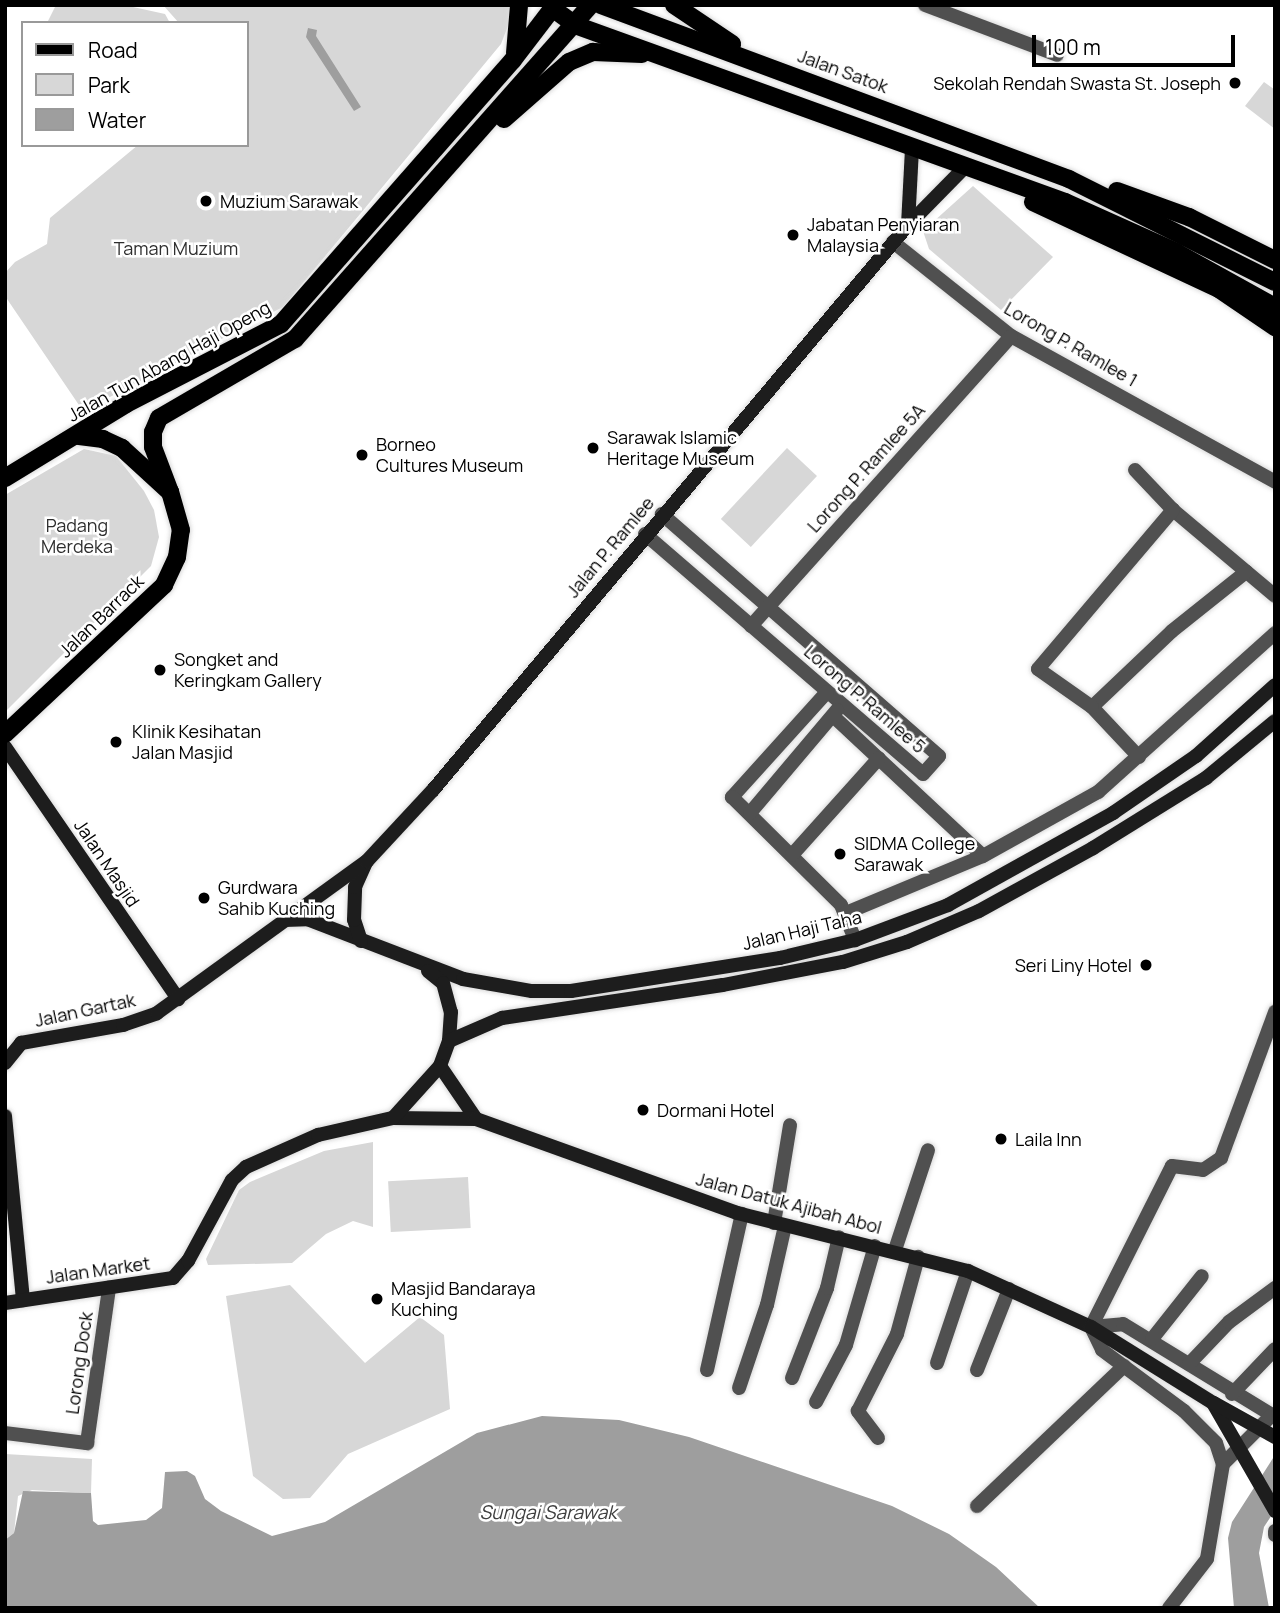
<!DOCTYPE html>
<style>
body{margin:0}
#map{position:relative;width:1280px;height:1613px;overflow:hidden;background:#fff;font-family:Manrope,sans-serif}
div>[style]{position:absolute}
.green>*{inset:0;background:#d7d7d7;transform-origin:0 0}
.water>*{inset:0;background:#9e9e9e}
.roads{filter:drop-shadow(0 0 2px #dbdbdb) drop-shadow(0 0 2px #dbdbdb)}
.street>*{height:14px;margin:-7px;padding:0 7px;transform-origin:7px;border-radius:7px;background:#505050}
.secondary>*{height:14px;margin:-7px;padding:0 7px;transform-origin:7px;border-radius:7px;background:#1d1d1d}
.primary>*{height:18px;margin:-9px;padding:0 9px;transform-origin:9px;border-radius:9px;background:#000}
.secondary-bridge>*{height:14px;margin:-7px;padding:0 7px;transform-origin:7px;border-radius:7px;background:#1d1d1d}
.dots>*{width:19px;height:19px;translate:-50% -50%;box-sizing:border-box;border:4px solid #fff;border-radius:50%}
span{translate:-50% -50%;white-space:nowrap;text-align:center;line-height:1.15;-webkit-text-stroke:5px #fff;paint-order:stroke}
.street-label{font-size:18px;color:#000}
.poi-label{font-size:18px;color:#000}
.right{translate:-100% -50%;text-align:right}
.left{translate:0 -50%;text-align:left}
.park-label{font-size:18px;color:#2e2e2e}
.water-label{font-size:19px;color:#3f3f3f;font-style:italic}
.frame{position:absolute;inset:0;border:7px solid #000;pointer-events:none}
.legend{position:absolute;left:21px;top:21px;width:228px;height:126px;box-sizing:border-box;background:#fff;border:2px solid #999;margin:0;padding:9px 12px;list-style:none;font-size:21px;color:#000}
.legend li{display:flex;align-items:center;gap:14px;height:35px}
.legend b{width:35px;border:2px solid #999}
.scale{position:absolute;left:1032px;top:35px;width:203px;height:32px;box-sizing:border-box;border:4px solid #000;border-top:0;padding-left:9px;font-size:21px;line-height:24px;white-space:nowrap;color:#000;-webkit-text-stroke:5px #fff;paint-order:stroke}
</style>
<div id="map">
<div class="green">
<i style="clip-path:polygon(56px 5px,124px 5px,165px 14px,170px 23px,47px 23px)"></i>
<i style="clip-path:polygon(163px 5px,509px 5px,511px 18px,501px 44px,283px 307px,83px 411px,5px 296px,5px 273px,15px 262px,47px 244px,50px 218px,138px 145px,247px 145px,247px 23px,179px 23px)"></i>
<i style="clip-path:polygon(1264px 82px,1275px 90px,1275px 129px,1245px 106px)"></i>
<i style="clip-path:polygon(973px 186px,1053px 257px,1001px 310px,929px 249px,923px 231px)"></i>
<i style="left:787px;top:448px;width:41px;height:97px;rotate:43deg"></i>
<i style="clip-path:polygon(84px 449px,116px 456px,144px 491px,154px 510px,159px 537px,151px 566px,5px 712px,5px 495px)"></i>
<i style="clip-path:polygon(373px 1142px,373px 1227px,353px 1221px,326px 1234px,292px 1263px,208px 1265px,206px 1259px,239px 1190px,250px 1182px,324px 1151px)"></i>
<i style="left:468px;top:1177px;width:51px;height:80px;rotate:87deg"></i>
<i style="clip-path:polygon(290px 1285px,365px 1363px,420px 1317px,444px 1335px,450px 1409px,348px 1454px,310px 1498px,283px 1499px,253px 1476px,226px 1296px)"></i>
<i style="clip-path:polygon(5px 1454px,92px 1459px,91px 1493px,32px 1490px,18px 1496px,14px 1533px,5px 1540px)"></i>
</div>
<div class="water">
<i style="clip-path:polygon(308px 28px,317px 30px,316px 36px,361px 107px,354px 111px,306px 37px)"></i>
<i style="clip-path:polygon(542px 1416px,619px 1420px,689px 1437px,892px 1506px,949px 1534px,996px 1567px,1040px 1608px,5px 1608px,5px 1540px,14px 1533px,23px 1491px,91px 1493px,93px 1521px,98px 1525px,146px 1520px,162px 1508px,165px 1472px,187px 1471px,195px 1476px,205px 1499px,221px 1511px,272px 1536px,325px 1522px,477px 1433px)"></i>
<i style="clip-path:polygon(1275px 1455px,1275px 1510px,1264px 1527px,1259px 1553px,1269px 1608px,1234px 1608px,1228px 1538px,1232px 1522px)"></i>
</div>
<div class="roads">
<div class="street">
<i style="left:925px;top:5px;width:141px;rotate:20.7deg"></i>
<i style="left:893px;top:242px;width:151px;rotate:38.5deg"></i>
<i style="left:1011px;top:336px;width:302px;rotate:28.9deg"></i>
<i style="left:1135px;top:470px;width:55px;rotate:46.5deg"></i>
<i style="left:1173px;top:510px;width:133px;rotate:40.1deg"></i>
<i style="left:645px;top:534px;width:367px;rotate:40.8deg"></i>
<i style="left:923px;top:774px;width:24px;rotate:-48deg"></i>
<i style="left:939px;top:756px;width:368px;rotate:-138.9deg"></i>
<i style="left:751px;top:626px;width:389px;rotate:-48.1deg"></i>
<i style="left:827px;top:692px;width:142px;rotate:132.1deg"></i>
<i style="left:732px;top:797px;width:153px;rotate:44.7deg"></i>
<i style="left:841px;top:905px;width:38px;rotate:68deg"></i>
<i style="left:1092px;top:707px;width:110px;rotate:-43.5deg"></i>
<i style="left:1172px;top:631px;width:95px;rotate:-38.6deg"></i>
<i style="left:833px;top:716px;width:205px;rotate:43deg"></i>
<i style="left:1139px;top:757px;width:69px;rotate:-133.2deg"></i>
<i style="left:1092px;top:707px;width:66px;rotate:-144.9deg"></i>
<i style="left:1038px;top:669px;width:209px;rotate:-49.7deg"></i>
<i style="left:750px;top:813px;width:135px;rotate:-49.8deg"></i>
<i style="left:792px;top:855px;width:130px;rotate:-48.1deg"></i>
<i style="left:846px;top:913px;width:148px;rotate:-22.6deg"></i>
<i style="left:983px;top:856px;width:132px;rotate:-29.1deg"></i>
<i style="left:1098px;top:792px;width:238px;rotate:-41.9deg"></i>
<i style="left:774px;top:1223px;width:99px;rotate:-80.7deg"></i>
<i style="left:895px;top:1250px;width:105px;rotate:-71.7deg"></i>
<i style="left:1091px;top:1327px;width:180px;rotate:-63.3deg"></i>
<i style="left:1172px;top:1166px;width:31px;rotate:7deg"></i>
<i style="left:1203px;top:1170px;width:22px;rotate:-34deg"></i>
<i style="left:1221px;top:1158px;width:156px;rotate:-69.7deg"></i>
<i style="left:1091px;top:1327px;width:25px;rotate:64deg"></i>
<i style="left:1102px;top:1350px;width:102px;rotate:36.6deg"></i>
<i style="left:1184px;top:1411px;width:45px;rotate:45deg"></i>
<i style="left:1216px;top:1443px;width:22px;rotate:72deg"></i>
<i style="left:1223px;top:1464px;width:96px;rotate:99.6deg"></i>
<i style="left:1207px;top:1559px;width:62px;rotate:127.8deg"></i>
<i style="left:1091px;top:1327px;width:32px;rotate:-5deg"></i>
<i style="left:1123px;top:1324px;width:175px;rotate:31.4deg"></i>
<i style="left:1272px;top:1415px;width:69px;rotate:135deg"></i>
<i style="left:1152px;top:1339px;width:80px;rotate:-51.6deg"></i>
<i style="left:937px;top:1363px;width:97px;rotate:-71.4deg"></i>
<i style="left:1189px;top:1364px;width:58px;rotate:-46.4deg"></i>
<i style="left:1229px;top:1322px;width:57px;rotate:-36.5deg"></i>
<i style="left:707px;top:1370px;width:160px;rotate:-77.4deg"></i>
<i style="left:977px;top:1370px;width:87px;rotate:-68.4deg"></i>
<i style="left:792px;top:1378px;width:97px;rotate:-68.7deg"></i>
<i style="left:827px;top:1288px;width:52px;rotate:-76.8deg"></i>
<i style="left:739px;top:1388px;width:88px;rotate:-71.4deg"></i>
<i style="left:767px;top:1305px;width:81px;rotate:-77.2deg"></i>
<i style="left:1232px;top:1394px;width:62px;rotate:-46.3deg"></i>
<i style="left:816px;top:1402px;width:64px;rotate:-62.2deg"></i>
<i style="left:846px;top:1345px;width:103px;rotate:-73.7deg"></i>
<i style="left:5px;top:1433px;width:83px;rotate:7deg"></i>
<i style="left:87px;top:1443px;width:157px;rotate:-81.9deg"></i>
<i style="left:878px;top:1438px;width:34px;rotate:-127deg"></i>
<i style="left:858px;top:1411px;width:86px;rotate:-63.1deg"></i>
<i style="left:897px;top:1334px;width:80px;rotate:-74.7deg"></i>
<i style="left:977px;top:1506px;width:203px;rotate:-43.6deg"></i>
<i style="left:1275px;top:1531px;width:4px;rotate:90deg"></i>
</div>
<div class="secondary">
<i style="left:908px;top:225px;width:77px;rotate:-87deg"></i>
<i style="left:5px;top:747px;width:306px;rotate:55.5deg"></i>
<i style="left:284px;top:920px;width:23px;rotate:-2deg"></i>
<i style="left:307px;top:919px;width:167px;rotate:21deg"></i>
<i style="left:463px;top:979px;width:70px;rotate:9.9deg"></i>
<i style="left:532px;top:991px;width:39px"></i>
<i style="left:571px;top:991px;width:212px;rotate:-9deg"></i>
<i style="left:780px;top:958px;width:77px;rotate:-13.5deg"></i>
<i style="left:855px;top:940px;width:99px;rotate:-20.6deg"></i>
<i style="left:948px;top:905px;width:189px;rotate:-29.1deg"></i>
<i style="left:1113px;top:813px;width:101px;rotate:-34.5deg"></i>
<i style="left:1196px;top:756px;width:106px;rotate:-41.9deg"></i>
<i style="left:361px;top:941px;width:22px;rotate:-108deg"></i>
<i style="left:354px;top:920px;width:33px;rotate:-88deg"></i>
<i style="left:355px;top:887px;width:27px;rotate:-66deg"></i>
<i style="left:428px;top:971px;width:19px;rotate:39deg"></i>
<i style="left:443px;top:983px;width:30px;rotate:75deg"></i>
<i style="left:451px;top:1012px;width:29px;rotate:94deg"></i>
<i style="left:449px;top:1041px;width:27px;rotate:110deg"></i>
<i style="left:440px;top:1066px;width:64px;rotate:55.8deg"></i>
<i style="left:449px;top:1041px;width:58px;rotate:-23.5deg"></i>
<i style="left:502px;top:1018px;width:223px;rotate:-8.5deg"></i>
<i style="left:723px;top:985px;width:122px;rotate:-10.9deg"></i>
<i style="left:843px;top:962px;width:67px;rotate:-17.4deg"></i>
<i style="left:907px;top:942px;width:78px;rotate:-23.3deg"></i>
<i style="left:979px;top:911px;width:130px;rotate:-28.9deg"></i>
<i style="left:1093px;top:848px;width:133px;rotate:-31.8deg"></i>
<i style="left:1206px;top:778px;width:89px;rotate:-39.6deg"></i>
<i style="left:5px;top:1063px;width:26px;rotate:-51deg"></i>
<i style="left:21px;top:1043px;width:104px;rotate:-10deg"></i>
<i style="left:123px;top:1025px;width:36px;rotate:-19deg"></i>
<i style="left:157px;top:1013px;width:259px;rotate:-35.9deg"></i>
<i style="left:367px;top:861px;width:97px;rotate:-47.1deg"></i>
<i style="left:433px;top:790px;width:738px;rotate:-49.95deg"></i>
<i style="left:908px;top:225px;width:77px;rotate:-45.5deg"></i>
<i style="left:5px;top:1116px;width:185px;rotate:84.4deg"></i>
<i style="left:393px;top:1118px;width:83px;rotate:0.7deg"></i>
<i style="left:476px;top:1119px;width:277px;rotate:19.8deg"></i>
<i style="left:737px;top:1213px;width:238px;rotate:14.1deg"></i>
<i style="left:968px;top:1271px;width:135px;rotate:24.5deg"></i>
<i style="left:1091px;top:1327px;width:144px;rotate:31.9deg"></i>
<i style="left:5px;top:1303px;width:170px;rotate:-8.5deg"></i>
<i style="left:173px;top:1278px;width:23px;rotate:-49deg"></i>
<i style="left:188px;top:1261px;width:92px;rotate:-61.5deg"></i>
<i style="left:232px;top:1180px;width:19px;rotate:-43deg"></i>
<i style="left:246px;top:1167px;width:79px;rotate:-24deg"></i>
<i style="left:318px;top:1135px;width:77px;rotate:-12.8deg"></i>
<i style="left:393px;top:1118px;width:70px;rotate:-47.9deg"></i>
</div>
<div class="primary">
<i style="left:601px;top:5px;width:499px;rotate:20.4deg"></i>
<i style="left:1069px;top:179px;width:230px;rotate:26.6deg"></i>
<i style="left:674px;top:5px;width:70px;rotate:33.9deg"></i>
<i style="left:552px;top:8px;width:29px;rotate:36deg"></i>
<i style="left:575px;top:25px;width:521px;rotate:19.86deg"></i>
<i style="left:1065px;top:202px;width:122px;rotate:24.2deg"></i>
<i style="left:1176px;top:252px;width:113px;rotate:29.1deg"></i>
<i style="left:515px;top:53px;width:48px;rotate:-85.2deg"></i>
<i style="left:504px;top:119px;width:86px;rotate:-41.2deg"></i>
<i style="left:569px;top:62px;width:26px;rotate:-23deg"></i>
<i style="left:593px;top:52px;width:49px;rotate:2.3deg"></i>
<i style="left:1117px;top:191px;width:77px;rotate:19.9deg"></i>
<i style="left:1189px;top:217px;width:96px;rotate:26.6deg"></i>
<i style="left:1033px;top:202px;width:205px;rotate:25.1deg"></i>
<i style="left:1219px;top:289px;width:68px;rotate:34.2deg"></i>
<i style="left:5px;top:478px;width:142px;rotate:-31.4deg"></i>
<i style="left:126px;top:404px;width:174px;rotate:-27.3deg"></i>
<i style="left:281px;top:324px;width:351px;rotate:-48.7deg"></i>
<i style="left:513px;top:60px;width:69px;rotate:-52.6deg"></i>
<i style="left:170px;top:492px;width:48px;rotate:-110.7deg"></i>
<i style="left:153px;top:447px;width:15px;rotate:-90deg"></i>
<i style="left:153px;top:432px;width:15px;rotate:-67deg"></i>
<i style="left:159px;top:418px;width:157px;rotate:-30.2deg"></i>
<i style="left:295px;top:339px;width:446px;rotate:-48.5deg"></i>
<i style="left:5px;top:734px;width:218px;rotate:-43.1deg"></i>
<i style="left:164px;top:585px;width:31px;rotate:-65deg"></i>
<i style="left:177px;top:557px;width:27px;rotate:-82deg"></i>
<i style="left:181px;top:530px;width:40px;rotate:-106deg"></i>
<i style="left:170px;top:492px;width:65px;rotate:-137.5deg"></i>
<i style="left:122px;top:448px;width:21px;rotate:-155deg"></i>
<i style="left:103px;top:439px;width:26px;rotate:-173deg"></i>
</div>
</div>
<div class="secondary-bridge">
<i style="left:1213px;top:1403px;width:125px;rotate:60.1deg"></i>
<i style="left:1214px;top:1403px;width:70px;rotate:29.1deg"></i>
</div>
<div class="dots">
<i style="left:1235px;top:83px;background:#000"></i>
<i style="left:206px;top:201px;background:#000"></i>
<i style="left:793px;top:235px;background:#000"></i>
<i style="left:593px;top:448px;background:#000"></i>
<i style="left:362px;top:455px;background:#000"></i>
<i style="left:160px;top:670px;background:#000"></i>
<i style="left:116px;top:742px;background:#000"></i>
<i style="left:840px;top:854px;background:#000"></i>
<i style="left:204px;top:898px;background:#000"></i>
<i style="left:1146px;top:965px;background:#000"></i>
<i style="left:643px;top:1110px;background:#000"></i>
<i style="left:1001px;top:1139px;background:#000"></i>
<i style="left:377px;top:1299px;background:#000"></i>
</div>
<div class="street-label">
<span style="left:843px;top:71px;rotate:20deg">Jalan Satok</span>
<span style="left:1071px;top:344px;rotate:30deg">Lorong P. Ramlee 1</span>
<span style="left:169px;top:361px;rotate:-29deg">Jalan Tun Abang Haji Openg</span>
<span style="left:866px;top:468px;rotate:-48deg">Lorong P. Ramlee 5A</span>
<span style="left:610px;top:547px;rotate:-50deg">Jalan P. Ramlee</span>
<span style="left:101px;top:616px;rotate:-44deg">Jalan Barrack</span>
<span style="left:865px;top:699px;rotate:41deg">Lorong P. Ramlee 5</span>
<span style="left:107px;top:863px;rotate:56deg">Jalan Masjid</span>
<span style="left:802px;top:930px;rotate:-13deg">Jalan Haji Taha</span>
<span style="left:85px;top:1010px;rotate:-12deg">Jalan Gartak</span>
<span style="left:789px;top:1203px;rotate:15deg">Jalan Datuk Ajibah Abol</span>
<span style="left:98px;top:1270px;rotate:-8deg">Jalan Market</span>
<span style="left:79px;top:1363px;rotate:-82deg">Lorong Dock</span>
</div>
<div class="poi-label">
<span class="right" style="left:1221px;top:83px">Sekolah Rendah Swasta St. Joseph</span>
<span class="left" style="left:220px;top:201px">Muzium Sarawak</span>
<span class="left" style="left:807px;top:235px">Jabatan Penyiaran<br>Malaysia</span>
<span class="left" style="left:607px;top:448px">Sarawak Islamic<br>Heritage Museum</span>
<span class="left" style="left:376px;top:455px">Borneo<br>Cultures Museum</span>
<span class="left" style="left:174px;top:670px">Songket and<br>Keringkam Gallery</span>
<span class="left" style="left:132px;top:742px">Klinik Kesihatan<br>Jalan Masjid</span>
<span class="left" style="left:854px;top:854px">SIDMA College<br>Sarawak</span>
<span class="left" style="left:218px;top:898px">Gurdwara<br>Sahib Kuching</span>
<span class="right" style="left:1132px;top:965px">Seri Liny Hotel</span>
<span class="left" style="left:657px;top:1110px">Dormani Hotel</span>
<span class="left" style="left:1015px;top:1139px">Laila Inn</span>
<span class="left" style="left:391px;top:1299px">Masjid Bandaraya<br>Kuching</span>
</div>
<div class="park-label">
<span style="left:176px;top:248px">Taman Muzium</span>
<span style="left:77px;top:536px">Padang<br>Merdeka</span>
</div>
<div class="water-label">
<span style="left:548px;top:1513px">Sungai Sarawak</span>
</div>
<div class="frame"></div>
<ul class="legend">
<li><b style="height:9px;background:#000"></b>Road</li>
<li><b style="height:19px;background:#d7d7d7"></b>Park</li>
<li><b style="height:19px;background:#9e9e9e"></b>Water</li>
</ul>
<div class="scale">100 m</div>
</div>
